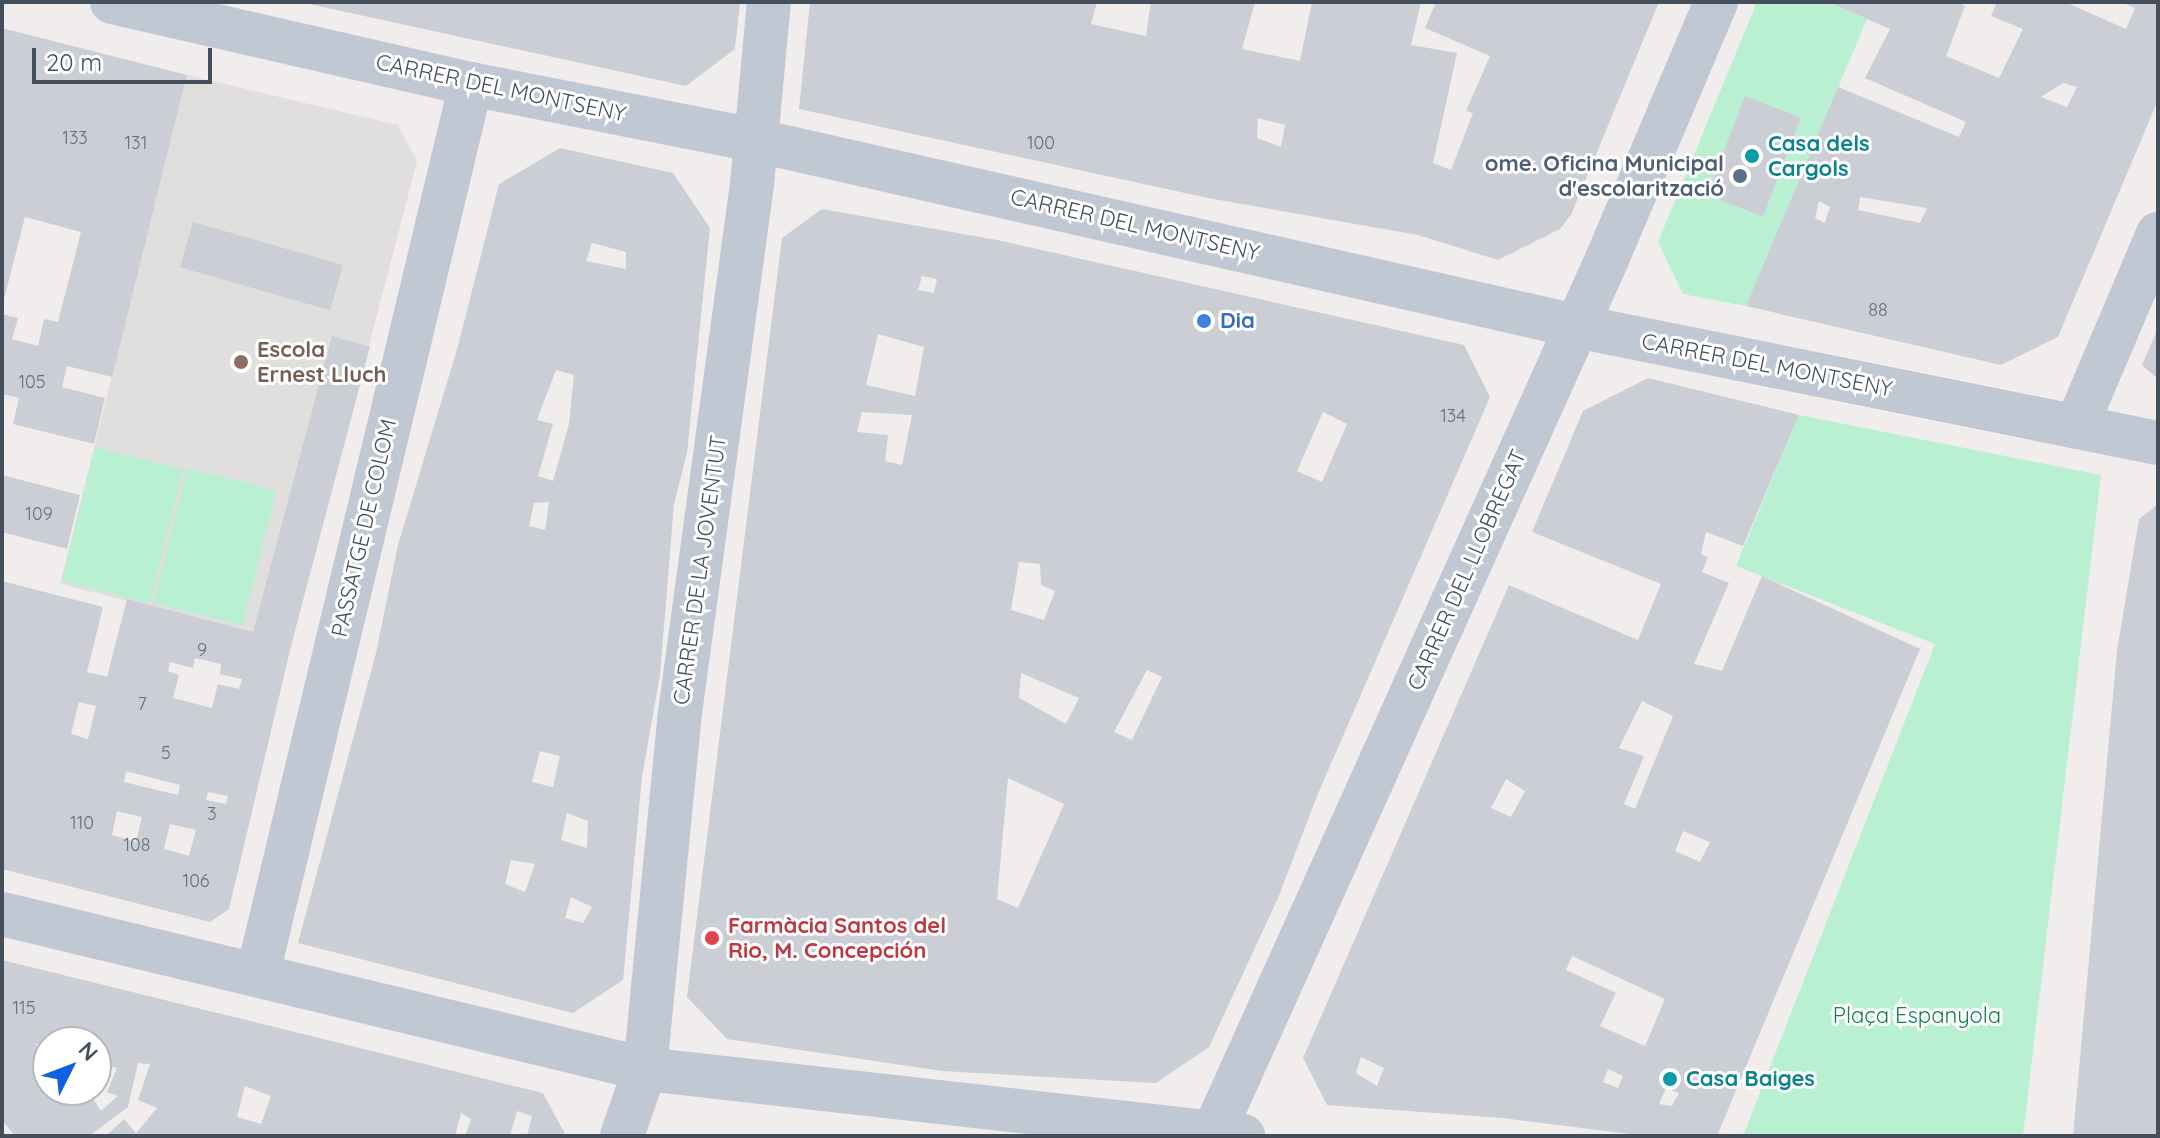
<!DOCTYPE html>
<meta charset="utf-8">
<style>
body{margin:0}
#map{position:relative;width:2160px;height:1138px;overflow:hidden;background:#f0edec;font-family:Quicksand,sans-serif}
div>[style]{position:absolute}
.education>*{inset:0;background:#e1dede}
.green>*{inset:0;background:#b8f0d1;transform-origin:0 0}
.building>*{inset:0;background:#cbced5;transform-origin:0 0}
.street>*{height:44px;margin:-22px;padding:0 22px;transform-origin:22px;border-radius:22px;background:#bfc8d3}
.dots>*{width:22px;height:22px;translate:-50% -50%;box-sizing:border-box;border:4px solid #fff;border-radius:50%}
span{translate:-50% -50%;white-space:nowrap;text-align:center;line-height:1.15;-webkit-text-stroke:6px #fff;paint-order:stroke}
.number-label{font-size:18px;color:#666f7a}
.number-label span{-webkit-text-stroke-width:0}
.street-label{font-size:22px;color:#444f5b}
.culture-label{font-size:22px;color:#0d838f;font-weight:700}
.left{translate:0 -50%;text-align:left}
.service-label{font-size:22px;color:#4e5e75;font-weight:700}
.right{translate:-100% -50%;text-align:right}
.shop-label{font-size:22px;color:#366cbe;font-weight:700}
.education-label{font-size:22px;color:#785e54;font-weight:700}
.health-label{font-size:22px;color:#be3a42;font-weight:700}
.park-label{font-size:22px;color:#127f4f}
.frame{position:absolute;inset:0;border:4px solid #444f5b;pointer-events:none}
.north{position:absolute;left:32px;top:1026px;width:80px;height:80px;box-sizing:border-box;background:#fff;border:2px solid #b4b9bd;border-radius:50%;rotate:48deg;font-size:22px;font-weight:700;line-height:32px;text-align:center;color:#444f5b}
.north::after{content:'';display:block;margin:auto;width:28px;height:36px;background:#1060e5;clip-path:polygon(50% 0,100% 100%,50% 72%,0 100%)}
.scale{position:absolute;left:32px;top:48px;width:180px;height:36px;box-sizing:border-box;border:4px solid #444f5b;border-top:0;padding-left:10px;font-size:24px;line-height:28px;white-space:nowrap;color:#444f5b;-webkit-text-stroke:6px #fff;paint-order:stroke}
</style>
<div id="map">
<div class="education">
<i style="clip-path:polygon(187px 75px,398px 125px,417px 161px,292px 642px,60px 584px)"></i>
</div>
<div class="green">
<i style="clip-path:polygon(1757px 2px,1828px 2px,1867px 19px,1746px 306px,1683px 294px,1658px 242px)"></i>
<i style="clip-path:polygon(1799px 415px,2101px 475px,2023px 1136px,1743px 1136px,1935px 644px,1736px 566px)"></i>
<i style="left:95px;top:447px;width:91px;height:138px;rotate:14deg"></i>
<i style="left:187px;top:468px;width:92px;height:139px;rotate:14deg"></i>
</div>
<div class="building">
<i style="clip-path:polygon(300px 2px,740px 2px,735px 49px,686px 86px)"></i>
<i style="clip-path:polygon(evenodd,810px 2px,1097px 2px,1091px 24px,1146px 36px,1151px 2px,1255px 2px,1242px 49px,1300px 61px,1312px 2px,1421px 2px,1411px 45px,1457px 53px,1433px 163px,1451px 170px,1473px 113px,1466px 111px,1490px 56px,1425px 28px,1436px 2px,1659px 2px,1571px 215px,1560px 229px,1498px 260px,1418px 235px,1208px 198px,799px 109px,810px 2px,1258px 118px,1285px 125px,1281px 147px,1257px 138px,1258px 118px)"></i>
<i style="clip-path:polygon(evenodd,1828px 2px,1957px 2px,1965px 6px,1946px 56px,1999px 78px,2023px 29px,1991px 16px,1997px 2px,2065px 2px,2126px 29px,2135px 8px,2121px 2px,2158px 2px,2158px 100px,2058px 337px,2001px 365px,1746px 306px,1838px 87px,1959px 137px,1966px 122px,1865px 78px,1890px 29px,1828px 2px,2063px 83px,2077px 87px,2067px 107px,2041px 97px,2063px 83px,1828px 2px,1860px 197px,1927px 208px,1920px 223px,1858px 210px,1860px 197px,1828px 2px,1819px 201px,1830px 207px,1825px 223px,1815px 218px,1819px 201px)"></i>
<i style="clip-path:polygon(2px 28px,187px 75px,112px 377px,67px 366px,62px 387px,105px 398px,94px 444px,13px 424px,19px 398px,2px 394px,2px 314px,18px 318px,12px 339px,38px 346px,44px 319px,58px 322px,81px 232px,25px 217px,2px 307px)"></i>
<i style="left:1745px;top:96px;width:60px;height:106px;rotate:21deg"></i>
<i style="clip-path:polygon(evenodd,560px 148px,673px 173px,710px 228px,687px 453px,674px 504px,660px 675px,642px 777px,623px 980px,573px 1013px,298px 943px,376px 653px,398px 545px,458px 346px,499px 184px,560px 148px,592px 243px,626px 252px,626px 269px,586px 261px,592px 243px,560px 148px,556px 370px,574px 375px,569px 424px,553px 481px,538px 476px,553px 424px,537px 420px,556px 370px,560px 148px,549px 502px,545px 530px,529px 526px,534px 503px,549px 502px,560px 148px,540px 751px,560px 756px,553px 787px,532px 782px,540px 751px,560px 148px,567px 813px,588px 821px,587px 848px,561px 840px,567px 813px,560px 148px,511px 860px,535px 864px,525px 892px,505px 884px,511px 860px,560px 148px,571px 897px,592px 907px,583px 923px,565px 918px,571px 897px)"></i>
<i style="clip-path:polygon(evenodd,822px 209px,997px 240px,1464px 345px,1490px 397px,1317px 796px,1278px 898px,1209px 1047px,1156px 1083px,942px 1071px,727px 1039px,687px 997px,782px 238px,822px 209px,922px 276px,937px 279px,934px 293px,918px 290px,922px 276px,822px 209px,878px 334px,924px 347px,915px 396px,866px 385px,878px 334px,822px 209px,862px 412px,912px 415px,902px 465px,885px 461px,888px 435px,857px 432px,862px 412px,822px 209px,1323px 412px,1347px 424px,1322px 482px,1297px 471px,1323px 412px,822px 209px,1019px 562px,1040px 564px,1041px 585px,1055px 591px,1044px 620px,1011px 610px,1019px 562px,822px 209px,1147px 670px,1162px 677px,1132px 740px,1114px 732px,1147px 670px,822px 209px,1021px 673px,1079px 698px,1066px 724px,1019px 698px,1021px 673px,822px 209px,1008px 778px,1064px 804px,1018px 908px,997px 899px,1008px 778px)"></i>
<i style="left:193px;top:222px;width:156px;height:47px;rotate:16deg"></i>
<i style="clip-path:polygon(2158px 328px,2158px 379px,2142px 365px)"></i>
<i style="clip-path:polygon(evenodd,332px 336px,370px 347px,292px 642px,229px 909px,210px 922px,2px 869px,2px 581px,103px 607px,87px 672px,107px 677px,127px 599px,253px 632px,332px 336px,195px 658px,221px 664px,220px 674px,242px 679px,239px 689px,218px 684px,212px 708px,173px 698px,179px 675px,168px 671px,170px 662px,193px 668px,195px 658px,332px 336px,79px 702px,96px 706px,88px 739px,71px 734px,79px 702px,332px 336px,126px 771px,180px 785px,178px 795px,124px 782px,126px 771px,332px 336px,208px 792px,228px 796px,226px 804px,206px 800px,208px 792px,332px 336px,117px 811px,142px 817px,136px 842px,112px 835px,117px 811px,332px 336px,170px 824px,196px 830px,189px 856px,164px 849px,170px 824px)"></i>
<i style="clip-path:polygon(evenodd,1648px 378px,1799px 415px,1743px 546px,1706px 532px,1701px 554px,1708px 557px,1702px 572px,1729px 583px,1694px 664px,1722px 671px,1762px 576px,1920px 649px,1717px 1136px,1646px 1136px,1502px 1118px,1327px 1105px,1303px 1058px,1509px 585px,1638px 640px,1661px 584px,1532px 532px,1583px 411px,1648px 378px,1642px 701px,1673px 716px,1635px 809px,1624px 804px,1644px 756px,1619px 748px,1642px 701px,1648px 378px,1506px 779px,1525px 791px,1511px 817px,1491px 808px,1506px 779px,1648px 378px,1683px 831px,1710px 842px,1700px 862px,1675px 851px,1683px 831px,1648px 378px,1572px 956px,1665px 999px,1645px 1046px,1600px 1026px,1616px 993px,1566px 970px,1572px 956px,1648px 378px,1361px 1057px,1384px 1068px,1377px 1086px,1356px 1073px,1361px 1057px,1648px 378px,1608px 1069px,1623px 1076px,1618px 1088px,1603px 1082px,1608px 1069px,1648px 378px,1666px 1088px,1679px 1093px,1672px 1106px,1659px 1104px,1666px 1088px)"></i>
<i style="clip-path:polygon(2px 475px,80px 495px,67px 549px,2px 532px)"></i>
<i style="clip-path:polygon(2158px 504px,2158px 1136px,2073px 1136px,2117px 651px,2139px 519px)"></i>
<i style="clip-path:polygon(evenodd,2px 960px,543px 1093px,566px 1136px,527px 1136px,532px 1116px,517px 1111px,510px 1136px,465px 1136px,471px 1119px,461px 1113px,455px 1136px,106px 1136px,124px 1119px,136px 1133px,157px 1108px,138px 1100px,150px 1064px,138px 1063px,128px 1107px,89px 1136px,15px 1136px,2px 1120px,2px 960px,48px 1042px,96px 1042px,96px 1062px,117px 1068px,107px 1092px,118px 1096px,101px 1111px,92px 1097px,101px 1087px,96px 1084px,96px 1090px,48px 1090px,48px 1052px,34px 1043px,48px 1047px,48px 1042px,2px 960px,245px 1086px,271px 1096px,261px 1124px,237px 1117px,245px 1086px)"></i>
</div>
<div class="street">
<i style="left:112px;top:2px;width:368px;rotate:12.9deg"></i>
<i style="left:471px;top:84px;width:288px;rotate:11.2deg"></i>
<i style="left:754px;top:140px;width:843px;rotate:12.75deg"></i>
<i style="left:1576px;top:326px;width:594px;rotate:11.37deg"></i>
<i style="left:2076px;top:427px;width:210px;rotate:-67deg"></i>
<i style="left:2px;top:914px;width:661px;rotate:13.55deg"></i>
<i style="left:645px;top:1069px;width:602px;rotate:6.39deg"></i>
<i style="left:258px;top:973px;width:914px;rotate:-76.53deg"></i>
<i style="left:622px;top:1136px;width:71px;rotate:-71.1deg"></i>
<i style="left:645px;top:1069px;width:351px;rotate:-84.4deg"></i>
<i style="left:679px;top:720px;width:541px;rotate:-82.24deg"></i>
<i style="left:752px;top:184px;width:183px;rotate:-84.7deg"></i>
<i style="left:1212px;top:1136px;width:962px;rotate:-65.75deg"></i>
<i style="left:1607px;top:259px;width:279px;rotate:-67deg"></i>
</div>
<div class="dots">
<i style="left:1752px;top:156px;background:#0f9aa8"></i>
<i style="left:1740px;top:176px;background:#5c6f8a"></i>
<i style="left:1204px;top:321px;background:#3f7fe0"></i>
<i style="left:241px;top:362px;background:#8d6e63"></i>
<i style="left:712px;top:938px;background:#e0444e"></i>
<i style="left:1670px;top:1079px;background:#0f9aa8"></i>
</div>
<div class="number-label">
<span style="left:75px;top:138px">133</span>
<span style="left:136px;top:143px">131</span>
<span style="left:1041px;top:143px">100</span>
<span style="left:1878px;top:310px">88</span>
<span style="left:32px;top:382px">105</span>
<span style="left:1453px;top:416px">134</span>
<span style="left:39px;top:514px">109</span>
<span style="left:202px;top:650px">9</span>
<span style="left:142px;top:704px">7</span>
<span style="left:166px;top:753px">5</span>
<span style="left:212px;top:814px">3</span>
<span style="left:82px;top:823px">110</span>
<span style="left:137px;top:845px">108</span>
<span style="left:196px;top:881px">106</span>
<span style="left:24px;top:1008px">115</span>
</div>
<div class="street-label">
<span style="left:501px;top:88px;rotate:12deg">CARRER DEL MONTSENY</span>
<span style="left:1135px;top:225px;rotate:13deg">CARRER DEL MONTSENY</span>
<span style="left:1767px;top:365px;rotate:11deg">CARRER DEL MONTSENY</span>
<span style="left:364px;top:528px;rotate:-77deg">PASSATGE DE COLOM</span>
<span style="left:700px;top:570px;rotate:-82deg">CARRER DE LA JOVENTUT</span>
<span style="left:1467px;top:570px;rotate:-66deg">CARRER DEL LLOBREGAT</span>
</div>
<div class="culture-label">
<span class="left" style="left:1768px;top:156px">Casa dels<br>Cargols</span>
<span class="left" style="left:1686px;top:1079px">Casa Baiges</span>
</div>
<div class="service-label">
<span class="right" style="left:1724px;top:176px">ome. Oficina Municipal<br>d'escolarització</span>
</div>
<div class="shop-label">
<span class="left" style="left:1220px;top:321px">Dia</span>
</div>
<div class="education-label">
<span class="left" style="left:257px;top:362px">Escola<br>Ernest Lluch</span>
</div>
<div class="health-label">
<span class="left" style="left:728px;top:938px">Farmàcia Santos del<br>Rio, M. Concepción</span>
</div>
<div class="park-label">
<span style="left:1917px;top:1016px">Plaça Espanyola</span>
</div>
<div class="frame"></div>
<div class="north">N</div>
<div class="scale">20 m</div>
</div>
